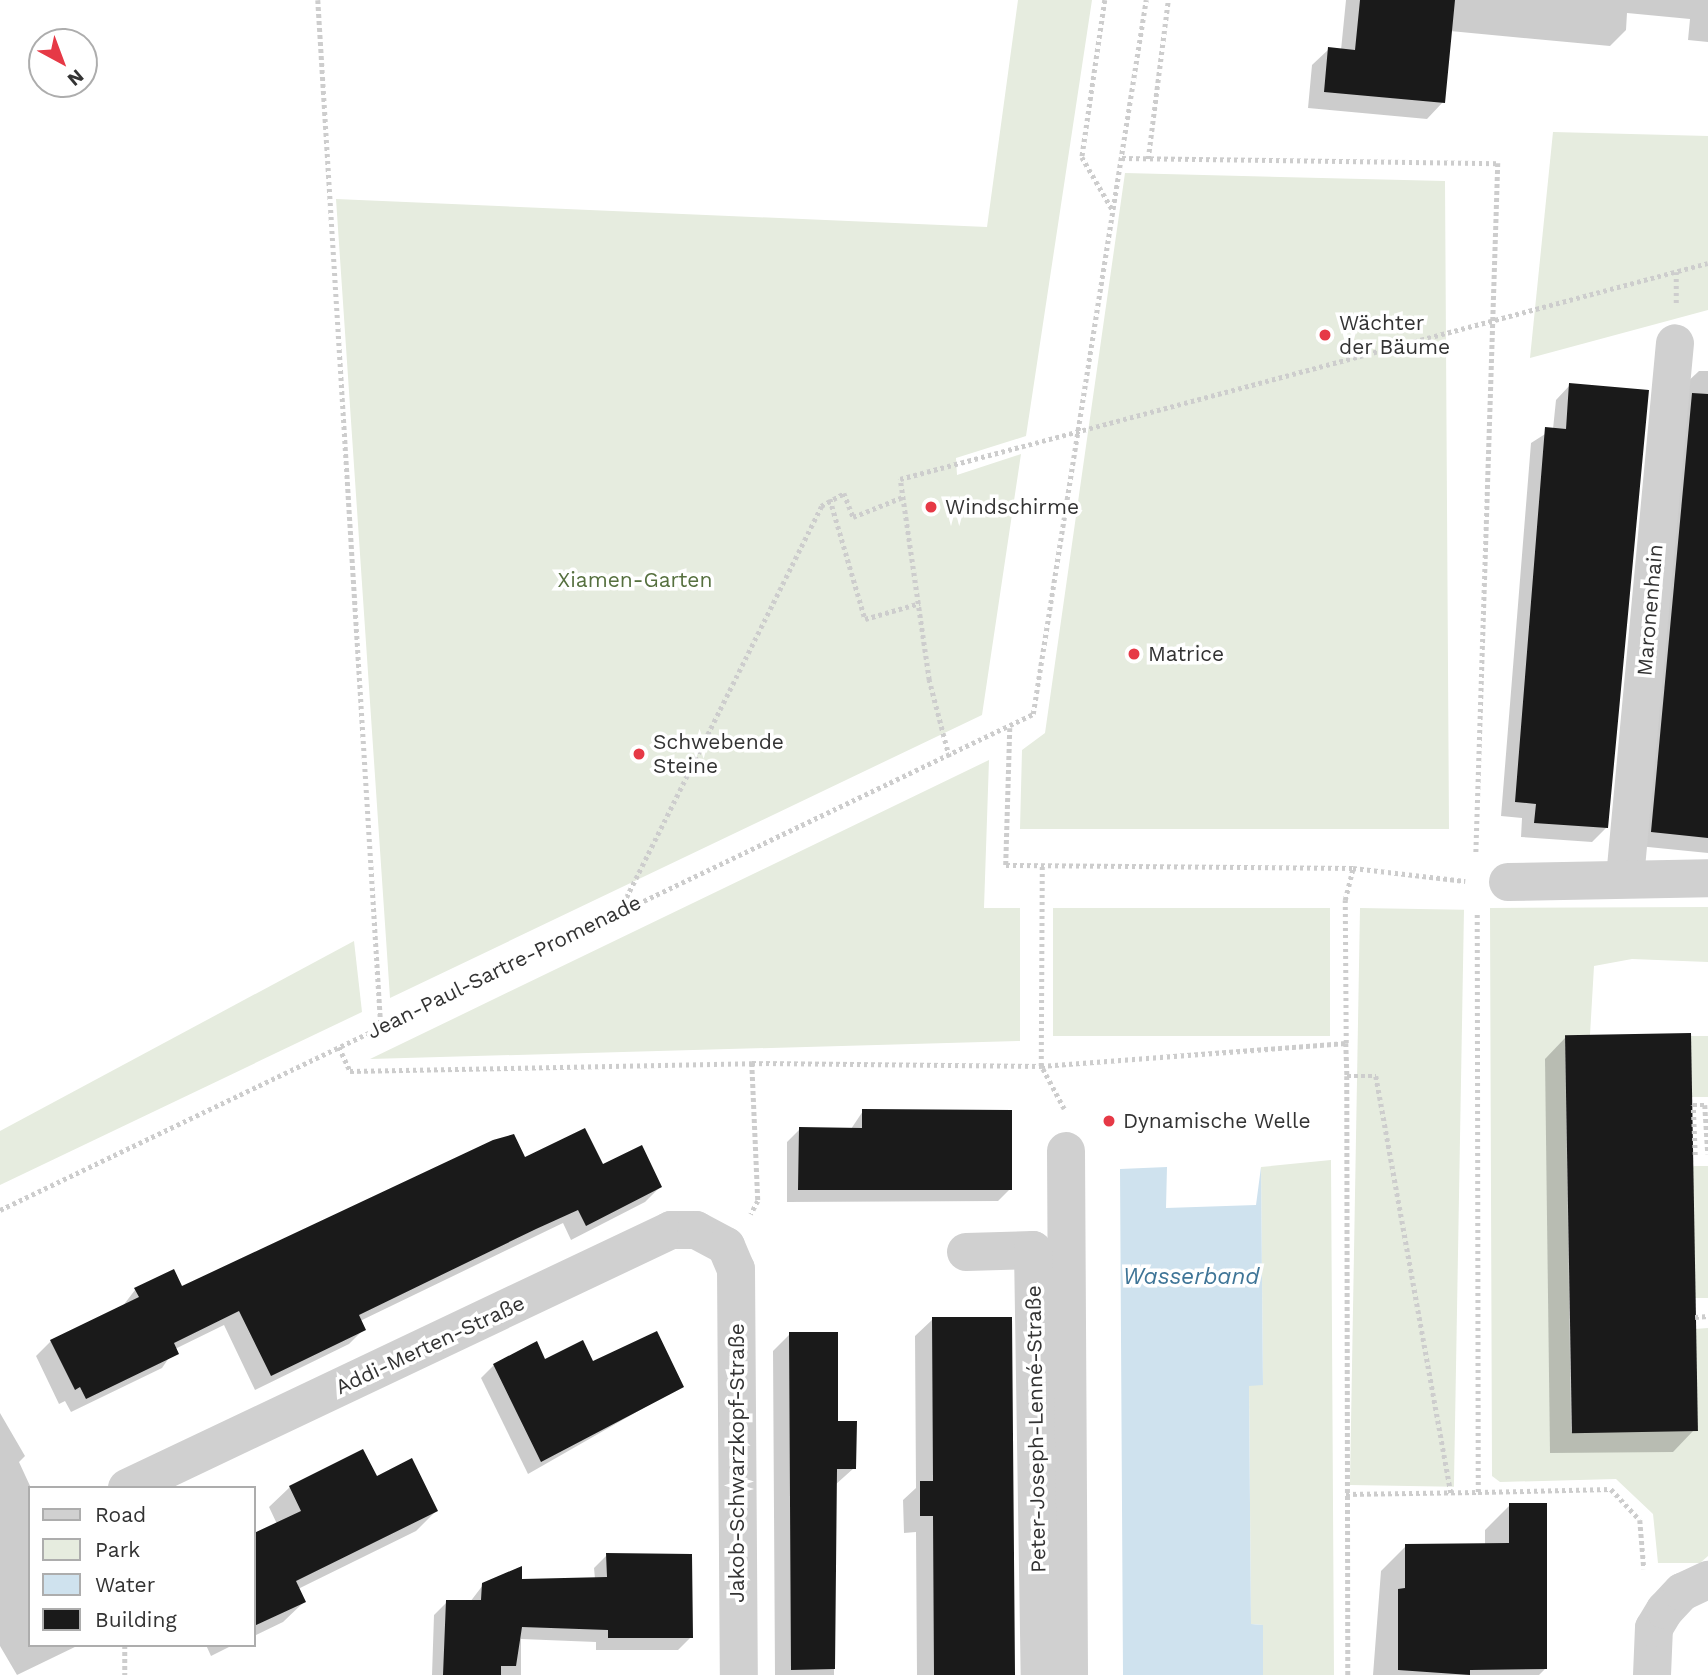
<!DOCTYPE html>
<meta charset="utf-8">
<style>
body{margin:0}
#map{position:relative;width:1708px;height:1675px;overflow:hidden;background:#fff;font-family:"Work Sans",sans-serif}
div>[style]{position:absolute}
.green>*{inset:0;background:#e6ecdf;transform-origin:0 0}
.water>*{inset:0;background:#cfe2ee}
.shadow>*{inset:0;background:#0003}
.building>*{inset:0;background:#1a1a1a;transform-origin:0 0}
.path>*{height:4.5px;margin-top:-2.25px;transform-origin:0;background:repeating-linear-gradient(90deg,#cdcdcd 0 3.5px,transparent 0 7px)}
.minor>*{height:38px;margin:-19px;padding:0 19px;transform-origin:19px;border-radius:19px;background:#d0d0d0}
.dots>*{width:19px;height:19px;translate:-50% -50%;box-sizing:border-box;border:4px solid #fff;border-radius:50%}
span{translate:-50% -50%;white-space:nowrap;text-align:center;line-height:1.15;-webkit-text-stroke:7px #fff;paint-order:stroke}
.poi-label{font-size:21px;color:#333}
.left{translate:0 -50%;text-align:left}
.park-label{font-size:21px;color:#56703f}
.street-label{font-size:21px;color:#333}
.water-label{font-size:23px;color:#3f7597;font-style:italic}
.legend{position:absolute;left:28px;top:1486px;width:228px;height:161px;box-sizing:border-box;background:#fff;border:2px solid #adadad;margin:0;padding:9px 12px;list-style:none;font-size:21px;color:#333}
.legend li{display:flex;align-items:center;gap:14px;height:35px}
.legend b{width:35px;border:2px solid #adadad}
.north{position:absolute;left:28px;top:28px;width:70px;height:70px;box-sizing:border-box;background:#fff;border:2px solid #adadad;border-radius:50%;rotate:139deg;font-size:19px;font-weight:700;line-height:28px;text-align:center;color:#333}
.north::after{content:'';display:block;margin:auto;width:24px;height:32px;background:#e63946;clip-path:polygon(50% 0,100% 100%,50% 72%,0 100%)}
</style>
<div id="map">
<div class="green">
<i style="clip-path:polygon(1018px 0,1092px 0,1026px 436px,956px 458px,957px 475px,1021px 454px,982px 715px,390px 998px,336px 199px,987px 227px)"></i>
<i style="clip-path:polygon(1553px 132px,1708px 136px,1708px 310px,1530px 358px)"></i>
<i style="clip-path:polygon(1125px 173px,1445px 181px,1449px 829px,1020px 829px,1022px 750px,1045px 733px)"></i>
<i style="clip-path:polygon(989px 760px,984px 908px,1020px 908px,1020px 1041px,370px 1059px)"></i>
<i style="clip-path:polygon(1708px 907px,1708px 962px,1632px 959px,1594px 966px,1590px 1035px,1565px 1036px,1571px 1432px,1695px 1329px,1708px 1328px,1708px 1556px,1700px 1563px,1658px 1563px,1653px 1514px,1616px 1479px,1500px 1482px,1492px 1476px,1490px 908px)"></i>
<i style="left:1330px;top:908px;width:128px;height:277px;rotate:90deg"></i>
<i style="left:1360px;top:908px;width:104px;height:577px;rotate:1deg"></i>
<i style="clip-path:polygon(354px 941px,362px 1012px,0 1185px,0 1131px)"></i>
<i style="left:1708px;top:1036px;width:61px;height:17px;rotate:90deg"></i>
<i style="clip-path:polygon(1331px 1160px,1334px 1675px,1263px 1675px,1263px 1625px,1251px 1624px,1249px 1385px,1263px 1385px,1261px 1167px)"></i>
<i style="left:1692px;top:1166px;width:16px;height:132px"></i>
</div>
<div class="water">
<i style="clip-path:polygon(1167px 1167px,1166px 1208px,1256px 1205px,1261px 1167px,1263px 1385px,1249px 1386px,1251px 1624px,1263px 1625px,1263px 1675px,1123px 1675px,1120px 1169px)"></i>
</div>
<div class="shadow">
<i style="clip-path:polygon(1346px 0,1708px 0,1708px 42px,1688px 40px,1690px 19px,1627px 13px,1626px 30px,1610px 46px,1450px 31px,1443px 102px,1427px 119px,1308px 108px,1312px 65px,1329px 49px,1341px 50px)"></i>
<i style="clip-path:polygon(1699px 371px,1708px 371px,1708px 853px,1638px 846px,1684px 385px)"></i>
<i style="clip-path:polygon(1570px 385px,1606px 828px,1592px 842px,1521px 837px,1522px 818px,1501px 816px,1531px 443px,1553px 429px,1556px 400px)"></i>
<i style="clip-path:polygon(1566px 1037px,1694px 1430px,1673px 1452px,1550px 1453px,1545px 1059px)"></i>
<i style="clip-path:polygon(863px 1111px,1010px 1189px,998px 1201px,787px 1202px,787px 1142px,800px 1129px,851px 1129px)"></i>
<i style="clip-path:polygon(524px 1159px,602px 1166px,660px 1187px,645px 1202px,571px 1240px,563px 1223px,360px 1321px,364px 1329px,349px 1344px,255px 1390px,224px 1325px,175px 1349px,162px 1368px,71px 1412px,65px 1401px,59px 1404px,36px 1356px,51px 1341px,122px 1307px,135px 1290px,182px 1288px)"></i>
<i style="clip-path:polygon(933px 1319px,1013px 1675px,917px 1675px,916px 1532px,904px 1533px,903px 1500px,916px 1488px,915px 1336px)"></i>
<i style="clip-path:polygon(790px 1334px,854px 1468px,835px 1485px,834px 1675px,775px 1675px,773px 1351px)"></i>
<i style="clip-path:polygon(593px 1363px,682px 1386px,528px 1474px,481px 1378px,494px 1365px)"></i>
<i style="clip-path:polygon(0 1413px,25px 1456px,19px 1462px,31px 1488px,30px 1645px,79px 1645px,17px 1675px,0 1646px)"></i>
<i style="clip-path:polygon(376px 1479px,436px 1511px,416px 1531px,298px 1589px,304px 1602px,283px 1622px,254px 1636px,254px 1535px,277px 1524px,269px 1507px,290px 1487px)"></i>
<i style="clip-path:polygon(1510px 1505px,1545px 1669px,1539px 1675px,1373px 1675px,1381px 1571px,1406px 1546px,1485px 1545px,1485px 1530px)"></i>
<i style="clip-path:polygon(607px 1555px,691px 1637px,678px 1650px,596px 1650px,596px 1642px,521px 1639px,521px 1675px,432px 1675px,434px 1615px,447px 1602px,470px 1602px,483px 1585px,595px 1579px,594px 1568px)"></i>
<i style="clip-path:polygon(206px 1645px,233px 1645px,211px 1656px)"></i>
</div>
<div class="building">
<i style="clip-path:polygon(1360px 0,1455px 0,1445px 103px,1324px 92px,1328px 47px,1355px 50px)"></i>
<i style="clip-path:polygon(1569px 383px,1649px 390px,1608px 828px,1534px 823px,1536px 804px,1515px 802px,1545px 427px,1566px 429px)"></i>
<i style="clip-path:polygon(1692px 393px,1708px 394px,1708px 838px,1651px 832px)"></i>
<i style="left:1691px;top:1033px;width:398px;height:126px;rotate:89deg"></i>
<i style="clip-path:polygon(862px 1109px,1012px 1110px,1012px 1190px,798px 1190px,799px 1127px,862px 1128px)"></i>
<i style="clip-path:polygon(585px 1128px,603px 1164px,642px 1145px,662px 1187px,586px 1226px,578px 1210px,536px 1229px,359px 1315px,366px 1330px,271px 1376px,239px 1311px,174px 1343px,179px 1354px,86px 1399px,80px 1387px,75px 1390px,50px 1340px,139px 1297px,134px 1288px,174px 1269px,182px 1286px,493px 1140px,514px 1134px,525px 1157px)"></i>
<i style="clip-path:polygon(932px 1317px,1012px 1317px,1015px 1675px,934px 1675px,933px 1516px,920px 1516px,920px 1481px,933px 1481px)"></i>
<i style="clip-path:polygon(657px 1331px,684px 1387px,541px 1462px,493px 1364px,537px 1341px,545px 1359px,583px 1340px,593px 1361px)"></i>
<i style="clip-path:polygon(789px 1332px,838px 1332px,838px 1421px,857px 1421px,856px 1469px,837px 1469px,835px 1669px,791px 1670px)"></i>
<i style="clip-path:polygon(363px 1449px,377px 1476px,412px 1458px,438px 1511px,296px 1581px,306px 1602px,254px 1626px,254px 1533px,301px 1511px,289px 1486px)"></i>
<i style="clip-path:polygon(1509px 1503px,1547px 1503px,1547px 1669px,1470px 1670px,1470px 1675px,1398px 1670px,1398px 1589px,1405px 1588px,1405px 1544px,1509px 1543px)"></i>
<i style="clip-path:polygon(606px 1553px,692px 1554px,693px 1638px,608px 1638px,608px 1630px,522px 1627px,516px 1666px,501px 1666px,501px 1675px,443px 1675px,446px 1600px,481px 1600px,482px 1583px,522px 1566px,522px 1579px,607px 1577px)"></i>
</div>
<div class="path">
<i style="left:318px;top:0;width:1028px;rotate:86.49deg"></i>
<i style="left:1105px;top:0;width:159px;rotate:98.3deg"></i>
<i style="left:1082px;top:157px;width:60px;rotate:60deg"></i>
<i style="left:1122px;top:158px;width:376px;rotate:0.8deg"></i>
<i style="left:1498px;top:163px;width:692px;rotate:91.82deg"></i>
<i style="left:1148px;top:159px;width:160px;rotate:-82.8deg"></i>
<i style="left:1676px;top:303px;width:31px;rotate:-90deg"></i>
<i style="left:830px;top:499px;width:125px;rotate:73.7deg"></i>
<i style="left:865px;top:619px;width:57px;rotate:-16.2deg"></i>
<i style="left:1010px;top:728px;width:137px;rotate:91.7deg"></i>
<i style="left:1006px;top:865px;width:347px;rotate:0.5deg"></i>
<i style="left:1353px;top:868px;width:113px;rotate:6.6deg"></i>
<i style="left:949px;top:757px;width:80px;rotate:-104.6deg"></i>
<i style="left:929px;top:680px;width:203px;rotate:-98.2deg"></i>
<i style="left:900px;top:479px;width:836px;rotate:-14.97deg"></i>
<i style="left:620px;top:910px;width:451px;rotate:-63.5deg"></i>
<i style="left:821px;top:506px;width:26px;rotate:-29deg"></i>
<i style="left:844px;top:493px;width:26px;rotate:69deg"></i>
<i style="left:853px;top:517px;width:54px;rotate:-21.8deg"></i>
<i style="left:1346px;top:1043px;width:143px;rotate:-90.4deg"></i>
<i style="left:1345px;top:900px;width:33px;rotate:-76deg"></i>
<i style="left:339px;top:1047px;width:26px;rotate:65deg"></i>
<i style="left:350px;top:1071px;width:402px;rotate:-1.1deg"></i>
<i style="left:752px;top:1063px;width:138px;rotate:87.5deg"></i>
<i style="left:758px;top:1201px;width:15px;rotate:118deg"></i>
<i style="left:752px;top:1063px;width:289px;rotate:0.6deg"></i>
<i style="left:1041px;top:1066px;width:202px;rotate:-89.7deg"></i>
<i style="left:1347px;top:1076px;width:599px;rotate:89.9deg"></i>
<i style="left:1064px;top:1109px;width:49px;rotate:-118.1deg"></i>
<i style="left:1041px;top:1066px;width:306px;rotate:-4.3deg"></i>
<i style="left:1346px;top:1043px;width:33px;rotate:88deg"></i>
<i style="left:1347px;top:1076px;width:29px"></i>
<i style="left:1376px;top:1076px;width:425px;rotate:79.8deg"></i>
<i style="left:1695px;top:1155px;width:50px;rotate:-92.3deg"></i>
<i style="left:1693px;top:1105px;width:12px"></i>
<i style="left:1705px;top:1105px;width:49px;rotate:86.5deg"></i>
<i style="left:0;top:1210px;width:1146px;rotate:-25.65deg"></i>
<i style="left:1033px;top:714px;width:723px;rotate:-81.01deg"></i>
<i style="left:1695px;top:1317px;width:13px;rotate:-4deg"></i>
<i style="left:1478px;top:1492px;width:133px;rotate:-1.3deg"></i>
<i style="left:1611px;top:1489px;width:42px;rotate:46.9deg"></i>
<i style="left:1640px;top:1520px;width:49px;rotate:85.3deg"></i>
<i style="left:1346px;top:1494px;width:132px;rotate:-0.9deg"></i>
<i style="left:1478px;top:1492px;width:579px;rotate:-90.1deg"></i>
<i style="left:125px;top:1645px;width:30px;rotate:90deg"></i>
</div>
<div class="minor">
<i style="left:1625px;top:878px;width:537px;rotate:-84.66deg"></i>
<i style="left:1508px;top:882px;width:200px;rotate:-1.1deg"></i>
<i style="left:1066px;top:1151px;width:524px;rotate:89.67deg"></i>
<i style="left:966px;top:1252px;width:67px;rotate:-1.7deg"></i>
<i style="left:1033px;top:1250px;width:425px;rotate:89.1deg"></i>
<i style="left:127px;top:1488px;width:602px;rotate:-25.37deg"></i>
<i style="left:671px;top:1230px;width:25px"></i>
<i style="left:696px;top:1230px;width:34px;rotate:28deg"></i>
<i style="left:726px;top:1246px;width:25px;rotate:67deg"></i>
<i style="left:736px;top:1269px;width:406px;rotate:89.6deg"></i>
<i style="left:1652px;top:1675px;width:47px;rotate:-87.6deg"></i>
<i style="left:1654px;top:1628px;width:21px;rotate:-59deg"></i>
<i style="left:1665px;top:1610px;width:25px;rotate:-47deg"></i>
<i style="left:1682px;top:1592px;width:29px;rotate:-25deg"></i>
</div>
<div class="dots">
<i style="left:1325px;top:335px;background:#e63946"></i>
<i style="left:931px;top:507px;background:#e63946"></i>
<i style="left:1134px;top:654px;background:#e63946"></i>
<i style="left:639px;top:754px;background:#e63946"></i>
<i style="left:1109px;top:1121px;background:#e63946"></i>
</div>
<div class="poi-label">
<span class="left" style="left:1339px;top:335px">Wächter<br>der Bäume</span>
<span class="left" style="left:945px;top:507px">Windschirme</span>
<span class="left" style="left:1148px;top:654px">Matrice</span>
<span class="left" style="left:653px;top:754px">Schwebende<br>Steine</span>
<span class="left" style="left:1123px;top:1121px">Dynamische Welle</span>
</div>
<div class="park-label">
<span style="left:635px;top:580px">Xiamen-Garten</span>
</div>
<div class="street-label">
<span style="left:1650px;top:610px;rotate:-85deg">Maronenhain</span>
<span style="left:504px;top:967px;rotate:-26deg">Jean-Paul-Sartre-Promenade</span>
<span style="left:430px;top:1345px;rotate:-25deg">Addi-Merten-Straße</span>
<span style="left:1036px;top:1429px;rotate:-91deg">Peter-Joseph-Lenné-Straße</span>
<span style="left:737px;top:1463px;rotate:-90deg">Jakob-Schwarzkopf-Straße</span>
</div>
<div class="water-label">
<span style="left:1191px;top:1277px">Wasserband</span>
</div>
<ul class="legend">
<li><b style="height:9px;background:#d0d0d0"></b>Road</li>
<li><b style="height:19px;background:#e6ecdf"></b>Park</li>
<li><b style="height:19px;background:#cfe2ee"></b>Water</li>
<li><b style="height:19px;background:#1a1a1a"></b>Building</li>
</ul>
<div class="north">N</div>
</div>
